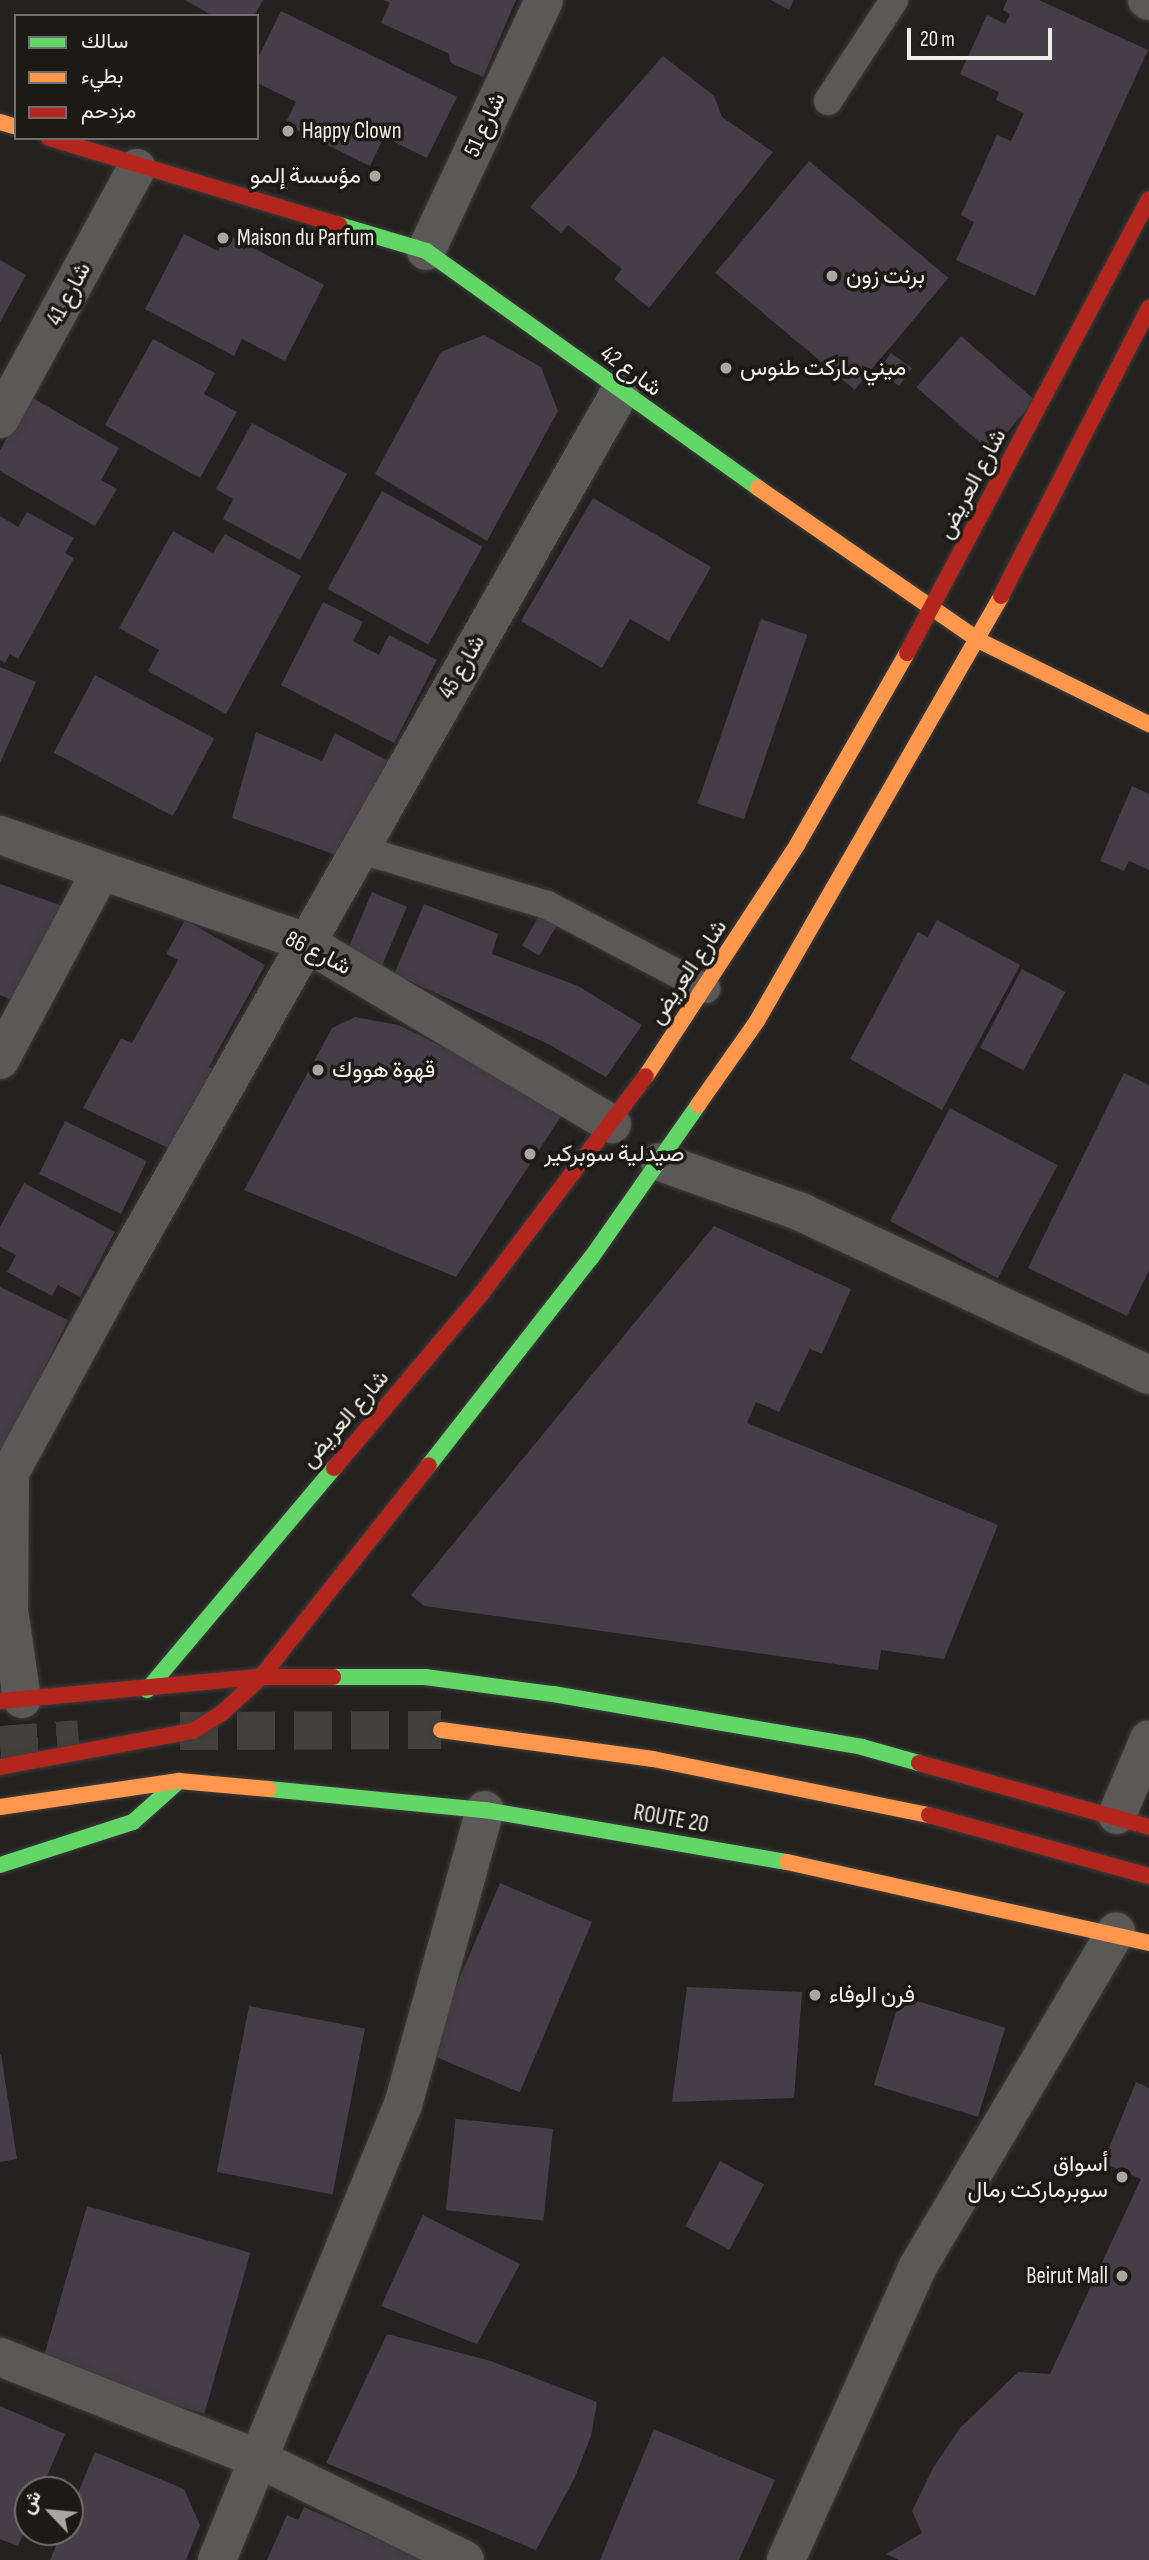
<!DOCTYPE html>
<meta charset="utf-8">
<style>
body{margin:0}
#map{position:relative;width:1149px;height:2560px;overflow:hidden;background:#242220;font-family:"Sofia Sans Condensed",Vazirmatn,sans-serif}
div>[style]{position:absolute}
.building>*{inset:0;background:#453d48;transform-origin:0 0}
.secondary-tunnel>*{height:38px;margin-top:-19px;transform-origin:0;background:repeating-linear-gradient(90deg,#43413e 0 38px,transparent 0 57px)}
.roads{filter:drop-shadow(0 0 2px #3e3d3b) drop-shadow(0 0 2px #3e3d3b)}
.lane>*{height:28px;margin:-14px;padding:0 14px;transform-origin:14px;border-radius:14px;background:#5b5957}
.street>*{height:38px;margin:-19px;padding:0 19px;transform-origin:19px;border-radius:19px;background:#5b5957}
.fast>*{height:16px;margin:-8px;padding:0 8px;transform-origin:8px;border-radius:8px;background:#63d668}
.slow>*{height:16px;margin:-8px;padding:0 8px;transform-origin:8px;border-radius:8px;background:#ff974d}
.jam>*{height:16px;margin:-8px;padding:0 8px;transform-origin:8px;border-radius:8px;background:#b3261e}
.dots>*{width:19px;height:19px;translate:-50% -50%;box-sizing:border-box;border:4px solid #1c1a15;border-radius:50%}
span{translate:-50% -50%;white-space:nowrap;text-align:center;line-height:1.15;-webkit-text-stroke:7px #1c1a15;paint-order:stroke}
.street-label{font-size:23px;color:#f0eeeb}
.poi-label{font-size:23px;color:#f0eeeb}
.left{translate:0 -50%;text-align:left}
.right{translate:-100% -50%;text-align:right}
.legend{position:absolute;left:14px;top:14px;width:245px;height:126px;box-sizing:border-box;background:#1c1a15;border:2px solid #716f6b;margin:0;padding:9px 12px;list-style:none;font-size:21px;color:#f0eeeb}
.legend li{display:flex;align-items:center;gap:14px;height:35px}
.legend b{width:35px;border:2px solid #716f6b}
.north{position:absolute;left:14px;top:2476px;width:70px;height:70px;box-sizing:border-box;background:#1c1a15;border:2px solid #716f6b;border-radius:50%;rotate:296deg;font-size:19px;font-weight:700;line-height:28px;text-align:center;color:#f0eeeb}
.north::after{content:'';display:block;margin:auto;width:24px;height:32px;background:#a9a7a4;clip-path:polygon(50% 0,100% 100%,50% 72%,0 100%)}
.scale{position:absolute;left:907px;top:28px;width:145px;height:32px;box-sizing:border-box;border:4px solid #f0eeeb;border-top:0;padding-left:9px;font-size:21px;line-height:24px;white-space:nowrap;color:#f0eeeb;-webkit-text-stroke:5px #1c1a15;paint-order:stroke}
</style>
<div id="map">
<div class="building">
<i style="clip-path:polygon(185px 0,263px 0,254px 16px,213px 16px)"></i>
<i style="clip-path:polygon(384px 0,516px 0,483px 77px,451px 63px,448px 53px,381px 23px,390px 3px)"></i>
<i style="clip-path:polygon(771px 0,794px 0,789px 10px)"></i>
<i style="clip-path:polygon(1007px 0,1039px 0,1148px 50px,1035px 296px,956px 260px,974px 222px,961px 215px,997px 135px,1011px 141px,1024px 113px,996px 100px,999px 92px,960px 74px,987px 15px,1005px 24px,1010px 14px,1003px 10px)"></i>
<i style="clip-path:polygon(281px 11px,457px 97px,427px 158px,384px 137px,370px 166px,285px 124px,296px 102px,257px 83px,257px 60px)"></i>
<i style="clip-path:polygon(663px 56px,714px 96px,722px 117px,773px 152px,649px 308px,614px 279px,622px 269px,568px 225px,561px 233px,530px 207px)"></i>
<i style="left:809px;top:161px;width:182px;height:146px;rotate:40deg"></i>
<i style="clip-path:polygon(184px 234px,218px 251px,227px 234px,324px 285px,285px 361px,242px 339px,234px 356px,145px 309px)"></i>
<i style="clip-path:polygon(0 260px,26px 275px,0 322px)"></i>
<i style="clip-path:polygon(484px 335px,541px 367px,558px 411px,487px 541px,375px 474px,441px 352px)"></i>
<i style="left:961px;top:336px;width:98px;height:68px;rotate:41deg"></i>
<i style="clip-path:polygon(153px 339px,215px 373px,204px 394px,237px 412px,200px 478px,105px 425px)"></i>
<i style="left:891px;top:353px;width:26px;height:22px;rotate:36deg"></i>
<i style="clip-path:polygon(31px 397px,119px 448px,101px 480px,117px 489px,95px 526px,0 471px,0 450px)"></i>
<i style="clip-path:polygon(252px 423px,347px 474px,300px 560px,223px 519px,233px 499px,216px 489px)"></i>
<i style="left:382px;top:491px;width:115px;height:112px;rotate:29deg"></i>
<i style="clip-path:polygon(593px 498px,711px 567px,669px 641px,630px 619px,602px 668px,521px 621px)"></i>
<i style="clip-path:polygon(27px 512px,74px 538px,65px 553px,74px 558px,18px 659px,10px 654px,5px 663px,0 660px,0 516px,18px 527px)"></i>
<i style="clip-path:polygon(173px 531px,213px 553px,225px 534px,301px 576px,226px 714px,148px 671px,159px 650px,119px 628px)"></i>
<i style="clip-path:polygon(323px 602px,363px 622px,353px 641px,379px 655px,389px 635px,437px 660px,394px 743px,281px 685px)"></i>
<i style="left:761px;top:619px;width:49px;height:195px;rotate:19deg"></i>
<i style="clip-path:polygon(0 667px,36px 682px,0 763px)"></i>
<i style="left:95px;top:675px;width:135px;height:88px;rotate:28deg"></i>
<i style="clip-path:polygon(256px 732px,322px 761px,335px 733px,388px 761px,339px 856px,232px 818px)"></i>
<i style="clip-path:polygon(1132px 786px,1149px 794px,1149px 870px,1129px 861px,1124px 871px,1100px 861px)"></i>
<i style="clip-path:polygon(0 884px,68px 908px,16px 1002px,0 995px)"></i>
<i style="left:372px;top:892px;width:38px;height:76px;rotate:23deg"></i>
<i style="clip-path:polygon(424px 904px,498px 934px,492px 954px,578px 986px,642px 1025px,606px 1077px,548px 1044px,394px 974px)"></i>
<i style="left:539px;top:916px;width:20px;height:34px;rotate:30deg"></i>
<i style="clip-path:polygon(185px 920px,265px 965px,209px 1067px,220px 1073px,177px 1152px,83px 1108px,121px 1038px,132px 1043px,178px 960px,166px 954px)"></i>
<i style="clip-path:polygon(937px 920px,1020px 965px,942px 1110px,850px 1059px,918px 932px,928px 937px)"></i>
<i style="left:1022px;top:969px;width:49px;height:89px;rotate:28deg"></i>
<i style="clip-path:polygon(355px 1017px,398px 1025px,470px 1060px,562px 1115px,456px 1277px,244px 1190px,332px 1028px)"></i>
<i style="clip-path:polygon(1124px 1073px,1149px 1085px,1149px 1270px,1127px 1316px,1028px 1268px)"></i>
<i style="left:950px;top:1108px;width:122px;height:128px;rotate:28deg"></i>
<i style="left:65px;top:1121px;width:91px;height:59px;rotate:26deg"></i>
<i style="clip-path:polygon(24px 1183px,115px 1232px,80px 1297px,58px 1285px,52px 1296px,7px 1272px,16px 1255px,0 1247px,0 1227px)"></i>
<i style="clip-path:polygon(714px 1226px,851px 1289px,822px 1354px,810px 1349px,779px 1412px,756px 1402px,747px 1423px,998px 1525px,944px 1659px,881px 1650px,878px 1670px,424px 1606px,411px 1595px)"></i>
<i style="clip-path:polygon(0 1287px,68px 1320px,3px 1452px,0 1450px)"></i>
<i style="left:500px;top:1883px;width:100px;height:185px;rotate:23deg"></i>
<i style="clip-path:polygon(687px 1987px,802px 1992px,794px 2098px,672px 2102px)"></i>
<i style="left:901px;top:1996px;width:109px;height:93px;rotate:17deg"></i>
<i style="left:249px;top:2006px;width:118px;height:169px;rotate:11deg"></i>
<i style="clip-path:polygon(1px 2054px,17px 2159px,0 2162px,0 2055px)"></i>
<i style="clip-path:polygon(1136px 2082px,1149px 2088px,1149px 2560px,899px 2560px,886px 2554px,922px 2533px,912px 2511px,933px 2468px,960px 2428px,1018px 2372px,1050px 2374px,1141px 2179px,1103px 2163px)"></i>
<i style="left:553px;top:2129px;width:92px;height:98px;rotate:96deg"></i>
<i style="left:720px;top:2161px;width:50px;height:74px;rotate:28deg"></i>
<i style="left:87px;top:2206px;width:170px;height:167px;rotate:16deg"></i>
<i style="clip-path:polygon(423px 2215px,520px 2264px,477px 2344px,381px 2306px)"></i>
<i style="clip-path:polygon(387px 2334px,491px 2361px,597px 2402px,591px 2436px,575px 2477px,536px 2550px,326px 2463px)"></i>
<i style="clip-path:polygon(0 2406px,65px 2434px,41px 2490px,28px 2490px,28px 2522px,18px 2546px,0 2539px)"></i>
<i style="clip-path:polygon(654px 2429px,775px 2480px,739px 2560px,600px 2560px)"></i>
<i style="clip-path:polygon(95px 2452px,184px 2489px,200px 2525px,186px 2560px,50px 2560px,62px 2532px,70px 2532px,70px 2512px)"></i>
<i style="clip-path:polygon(304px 2507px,426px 2560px,267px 2560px,287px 2515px,298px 2520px)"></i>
</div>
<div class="secondary-tunnel">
<i style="left:180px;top:1731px;width:261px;rotate:-0.2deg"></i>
<i style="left:0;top:1745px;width:79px;rotate:-4.3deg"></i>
</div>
<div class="roads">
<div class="lane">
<i style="left:828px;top:101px;width:121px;rotate:-56.8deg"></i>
<i style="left:358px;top:849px;width:197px;rotate:16.5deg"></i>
<i style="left:547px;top:905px;width:180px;rotate:27.8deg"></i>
</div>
<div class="street">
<i style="left:1147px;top:0;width:2px;rotate:27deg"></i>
<i style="left:426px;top:251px;width:277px;rotate:-64.8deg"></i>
<i style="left:0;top:419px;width:286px;rotate:-61.4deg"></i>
<i style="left:0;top:835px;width:323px;rotate:19.3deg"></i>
<i style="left:305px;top:942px;width:357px;rotate:30.7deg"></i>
<i style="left:0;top:1060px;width:214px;rotate:-61.9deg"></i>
<i style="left:660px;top:1162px;width:150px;rotate:19.5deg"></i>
<i style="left:801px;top:1212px;width:384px;rotate:25.1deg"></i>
<i style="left:10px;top:1474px;width:136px;rotate:90.4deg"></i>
<i style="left:9px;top:1610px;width:90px;rotate:81.7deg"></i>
<i style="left:0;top:1491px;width:251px;rotate:-61.4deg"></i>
<i style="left:120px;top:1271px;width:1011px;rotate:-60.37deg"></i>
<i style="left:1117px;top:1815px;width:82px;rotate:-67.2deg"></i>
<i style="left:0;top:2357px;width:281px;rotate:21.5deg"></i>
<i style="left:261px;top:2460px;width:227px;rotate:26.1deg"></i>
<i style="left:217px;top:2560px;width:492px;rotate:-67.8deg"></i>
<i style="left:403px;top:2105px;width:306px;rotate:-74.5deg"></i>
<i style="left:786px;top:2560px;width:320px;rotate:-65.8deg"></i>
<i style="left:917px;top:2268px;width:391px;rotate:-59.4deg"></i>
</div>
<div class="fast">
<i style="left:339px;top:225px;width:91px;rotate:16.6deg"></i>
<i style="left:426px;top:251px;width:408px;rotate:35.5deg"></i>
<i style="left:429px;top:1465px;width:263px;rotate:-52deg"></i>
<i style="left:591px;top:1258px;width:187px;rotate:-55deg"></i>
<i style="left:333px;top:1677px;width:92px"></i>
<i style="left:425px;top:1677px;width:129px;rotate:7.6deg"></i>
<i style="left:553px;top:1694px;width:314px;rotate:9.7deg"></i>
<i style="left:862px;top:1747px;width:59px;rotate:15.7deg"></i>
<i style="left:147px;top:1690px;width:290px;rotate:-49.9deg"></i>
<i style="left:269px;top:1789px;width:217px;rotate:5.6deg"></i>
<i style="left:485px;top:1810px;width:306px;rotate:9.8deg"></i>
<i style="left:0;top:1865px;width:140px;rotate:-17.9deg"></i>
<i style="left:133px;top:1822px;width:62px;rotate:-41.7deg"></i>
</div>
<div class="slow">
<i style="left:0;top:122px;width:17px;rotate:17deg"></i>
<i style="left:758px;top:488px;width:267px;rotate:34.6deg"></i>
<i style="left:978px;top:640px;width:191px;rotate:26.2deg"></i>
<i style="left:646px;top:1076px;width:276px;rotate:-56.8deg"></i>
<i style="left:797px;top:845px;width:221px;rotate:-60.2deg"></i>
<i style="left:698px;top:1105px;width:103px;rotate:-54.9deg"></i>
<i style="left:757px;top:1021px;width:490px;rotate:-60.1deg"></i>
<i style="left:441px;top:1730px;width:214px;rotate:7.8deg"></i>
<i style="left:653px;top:1759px;width:282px;rotate:11.5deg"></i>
<i style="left:0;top:1807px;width:181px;rotate:-8.3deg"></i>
<i style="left:179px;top:1781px;width:90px;rotate:5.1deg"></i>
<i style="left:787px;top:1862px;width:371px;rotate:12.6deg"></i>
</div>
<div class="jam">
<i style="left:49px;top:138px;width:303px;rotate:16.7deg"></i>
<i style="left:1001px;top:596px;width:324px;rotate:-62.8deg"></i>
<i style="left:907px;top:653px;width:514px;rotate:-61.94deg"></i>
<i style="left:334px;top:1468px;width:228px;rotate:-49.8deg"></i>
<i style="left:481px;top:1294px;width:273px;rotate:-52.9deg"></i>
<i style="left:0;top:1701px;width:262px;rotate:-5.3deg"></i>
<i style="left:261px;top:1677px;width:72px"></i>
<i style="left:919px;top:1763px;width:239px;rotate:15.5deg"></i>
<i style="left:0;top:1767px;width:196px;rotate:-10.6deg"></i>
<i style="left:193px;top:1731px;width:34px;rotate:-32deg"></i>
<i style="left:222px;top:1713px;width:53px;rotate:-42.7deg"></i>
<i style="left:261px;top:1677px;width:270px;rotate:-51.6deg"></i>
<i style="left:929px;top:1815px;width:228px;rotate:15.5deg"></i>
</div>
</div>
<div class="dots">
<i style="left:288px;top:131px;background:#a9a7a4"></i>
<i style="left:375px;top:176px;background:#a9a7a4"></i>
<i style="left:223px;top:238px;background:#a9a7a4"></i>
<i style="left:832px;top:276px;background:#a9a7a4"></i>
<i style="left:726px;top:368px;background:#a9a7a4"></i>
<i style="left:318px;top:1070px;background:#a9a7a4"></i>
<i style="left:530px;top:1154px;background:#a9a7a4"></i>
<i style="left:815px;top:1995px;background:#a9a7a4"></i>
<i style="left:1122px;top:2177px;background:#a9a7a4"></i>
<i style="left:1122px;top:2276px;background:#a9a7a4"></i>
</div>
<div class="street-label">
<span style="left:485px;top:125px;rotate:-65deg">شارع 51</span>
<span style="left:69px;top:294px;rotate:-62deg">شارع 41</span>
<span style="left:631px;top:371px;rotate:36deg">شارع 42</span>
<span style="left:972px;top:484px;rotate:-62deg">شارع العريض</span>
<span style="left:462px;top:667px;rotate:-60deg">شارع 45</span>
<span style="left:318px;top:953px;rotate:27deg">شارع 86</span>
<span style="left:688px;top:972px;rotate:-56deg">شارع العريض</span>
<span style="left:345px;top:1419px;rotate:-49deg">شارع العريض</span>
<span style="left:671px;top:1819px;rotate:10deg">ROUTE 20</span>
</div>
<div class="poi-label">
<span class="left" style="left:302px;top:131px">Happy Clown</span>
<span class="right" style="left:361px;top:176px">مؤسسة إلمو</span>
<span class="left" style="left:237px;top:238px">Maison du Parfum</span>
<span class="left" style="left:846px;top:276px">برنت زون</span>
<span class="left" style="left:740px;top:368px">ميني ماركت طنوس</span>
<span class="left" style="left:332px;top:1070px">قهوة هووك</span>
<span class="left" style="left:544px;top:1154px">صيدلية سوبركير</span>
<span class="left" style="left:829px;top:1995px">فرن الوفاء</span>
<span class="right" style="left:1108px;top:2177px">أسواق<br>سوبرماركت رمال</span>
<span class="right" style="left:1108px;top:2276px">Beirut Mall</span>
</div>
<ul class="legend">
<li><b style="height:9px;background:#63d668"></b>سالك</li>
<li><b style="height:9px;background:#ff974d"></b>بطيء</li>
<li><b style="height:9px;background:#b3261e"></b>مزدحم</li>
</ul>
<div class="north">ش</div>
<div class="scale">20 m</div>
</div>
